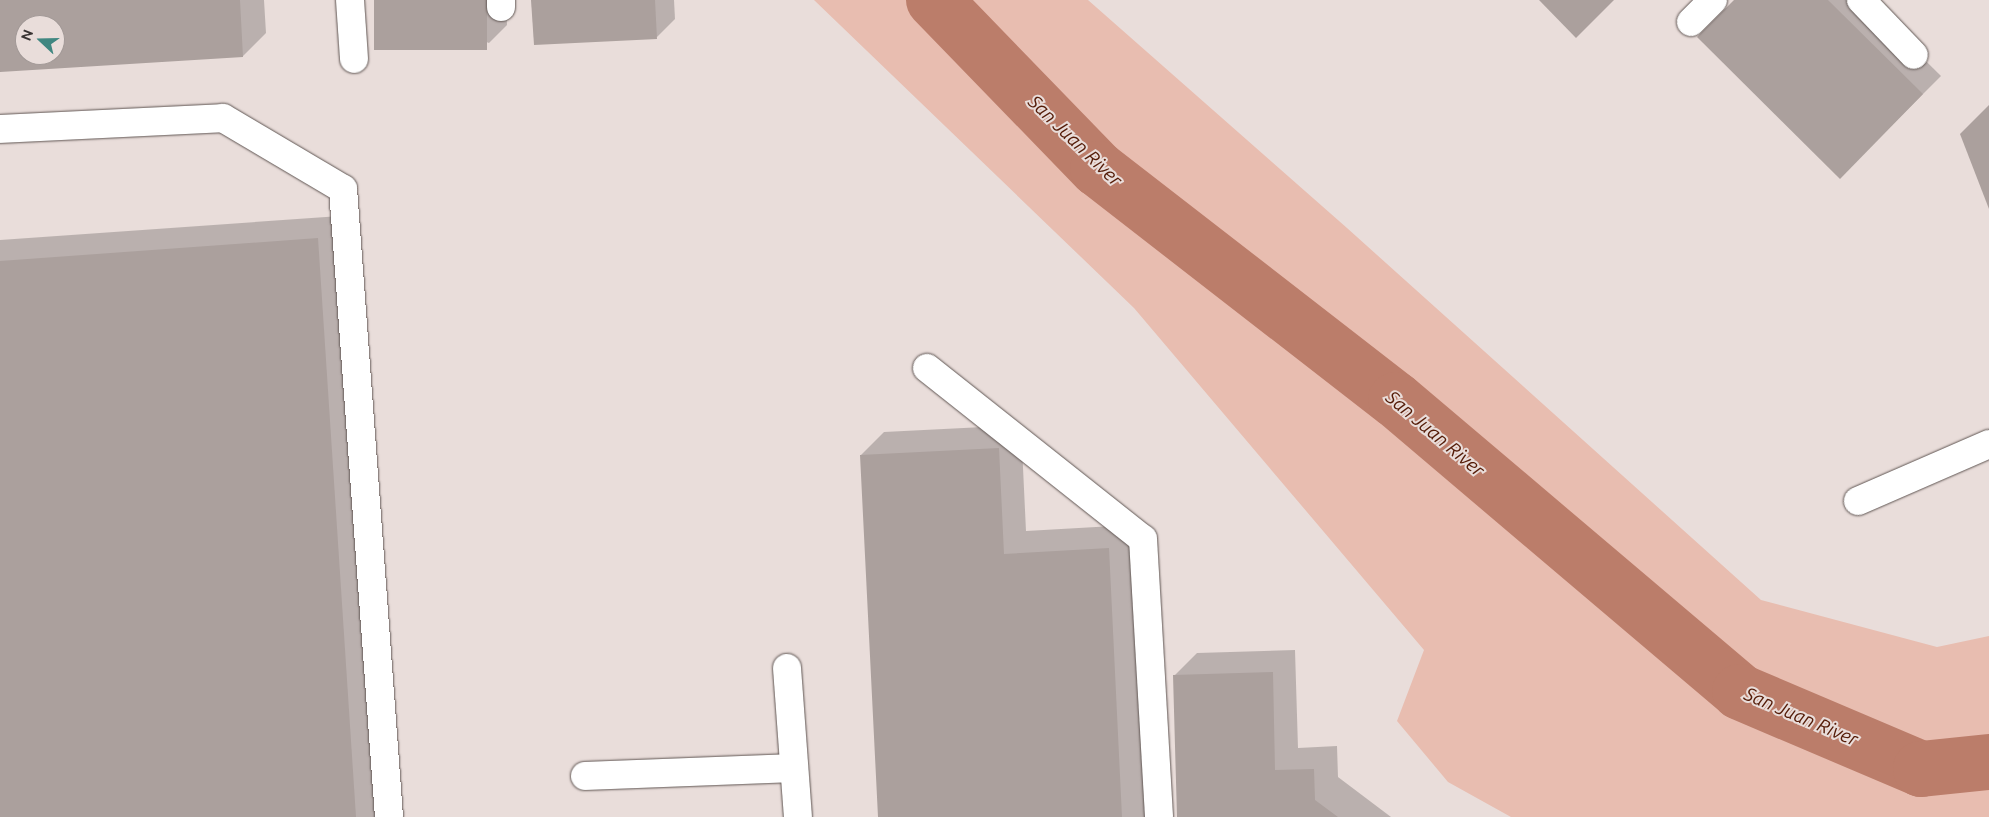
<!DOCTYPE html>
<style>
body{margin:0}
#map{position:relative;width:1989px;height:817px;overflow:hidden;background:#e9ddda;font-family:Ubuntu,sans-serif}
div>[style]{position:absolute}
.green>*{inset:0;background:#e8bdb0}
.shadow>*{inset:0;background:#0003}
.river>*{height:56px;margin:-28px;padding:0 28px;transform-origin:28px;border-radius:28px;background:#bb7d6a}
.building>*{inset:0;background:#aba09d;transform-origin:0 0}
.roads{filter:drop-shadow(0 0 1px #605653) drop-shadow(0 0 1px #605653)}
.minor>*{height:28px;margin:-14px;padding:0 14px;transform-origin:14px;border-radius:14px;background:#fff}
span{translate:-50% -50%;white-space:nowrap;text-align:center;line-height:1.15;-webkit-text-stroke:4px #e9ddda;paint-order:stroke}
.water-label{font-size:19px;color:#541b07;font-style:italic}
.north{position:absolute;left:15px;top:15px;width:50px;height:50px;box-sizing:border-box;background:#e9ddda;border:1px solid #a29997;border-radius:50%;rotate:291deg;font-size:14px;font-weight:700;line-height:20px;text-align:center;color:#383332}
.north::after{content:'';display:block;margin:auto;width:18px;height:22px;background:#408781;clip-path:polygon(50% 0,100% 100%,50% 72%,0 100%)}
</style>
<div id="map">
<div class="green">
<i style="clip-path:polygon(814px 0,1088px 0,1347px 228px,1761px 600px,1937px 647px,1989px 636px,1989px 817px,1511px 817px,1448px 782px,1397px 721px,1424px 650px,1134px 308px)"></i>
</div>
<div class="shadow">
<i style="clip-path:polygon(evenodd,0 0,264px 0,266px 33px,243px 56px,0 70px,0 0,25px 25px,55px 25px,55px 55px,25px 55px,25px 25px)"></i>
<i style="clip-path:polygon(376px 0,506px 0,507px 25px,489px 43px)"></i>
<i style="clip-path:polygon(533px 0,674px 0,675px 19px,657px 37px)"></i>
<i style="clip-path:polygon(1736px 0,1864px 0,1941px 76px,1840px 177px)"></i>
<i style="clip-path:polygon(340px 216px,380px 817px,0 817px,0 240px)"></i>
<i style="clip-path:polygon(1021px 425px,1026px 531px,1131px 525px,1146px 817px,879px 817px,861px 455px,884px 432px)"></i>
<i style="clip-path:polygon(1295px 650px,1298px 748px,1337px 746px,1338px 777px,1391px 817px,1179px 817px,1174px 676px,1197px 653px)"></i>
</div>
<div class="river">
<i style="left:934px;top:0;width:235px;rotate:45.9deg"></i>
<i style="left:1098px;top:169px;width:377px;rotate:37.8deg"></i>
<i style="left:1396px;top:400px;width:451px;rotate:40.3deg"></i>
<i style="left:1740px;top:692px;width:197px;rotate:23deg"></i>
<i style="left:1921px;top:769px;width:68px;rotate:-5.9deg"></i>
</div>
<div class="building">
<i style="clip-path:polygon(evenodd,0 0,240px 0,243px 57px,0 72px,0 0,25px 25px,55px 25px,55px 55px,25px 55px,25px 25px)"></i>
<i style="left:374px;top:0;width:113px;height:50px"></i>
<i style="clip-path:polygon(531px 0,655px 0,657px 39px,534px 45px)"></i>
<i style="clip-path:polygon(1539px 0,1614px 0,1576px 38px)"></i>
<i style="clip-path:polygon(1734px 0,1828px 0,1923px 94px,1840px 179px,1697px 37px)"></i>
<i style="clip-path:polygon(1989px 105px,1989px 209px,1960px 134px)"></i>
<i style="clip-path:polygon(318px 238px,356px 817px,0 817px,0 261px)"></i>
<i style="clip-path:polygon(999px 448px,1004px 554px,1109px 548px,1122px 817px,878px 817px,860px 455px)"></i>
<i style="clip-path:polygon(1273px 672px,1275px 770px,1314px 769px,1315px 800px,1338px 817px,1177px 817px,1173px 675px)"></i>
</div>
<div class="roads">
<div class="minor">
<i style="left:350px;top:0;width:59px;rotate:86.1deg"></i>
<i style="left:501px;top:0;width:7px;rotate:90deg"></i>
<i style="left:1861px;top:0;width:76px;rotate:46.1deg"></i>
<i style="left:1691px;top:22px;width:31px;rotate:-45deg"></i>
<i style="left:0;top:129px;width:223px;rotate:-2.8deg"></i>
<i style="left:223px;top:118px;width:139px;rotate:30.6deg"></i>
<i style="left:343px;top:189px;width:630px;rotate:85.81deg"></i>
<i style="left:927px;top:368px;width:275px;rotate:38.4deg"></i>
<i style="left:1143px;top:539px;width:278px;rotate:86.7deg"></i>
<i style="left:1858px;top:501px;width:143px;rotate:-23.5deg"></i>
<i style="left:787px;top:668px;width:149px;rotate:85.8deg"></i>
<i style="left:585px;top:776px;width:209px;rotate:-2.2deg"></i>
</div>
</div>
<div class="water-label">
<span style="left:1075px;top:141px;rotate:44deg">San Juan River</span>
<span style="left:1435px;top:434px;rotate:40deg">San Juan River</span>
<span style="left:1801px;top:717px;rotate:23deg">San Juan River</span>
</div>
<div class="north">N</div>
</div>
